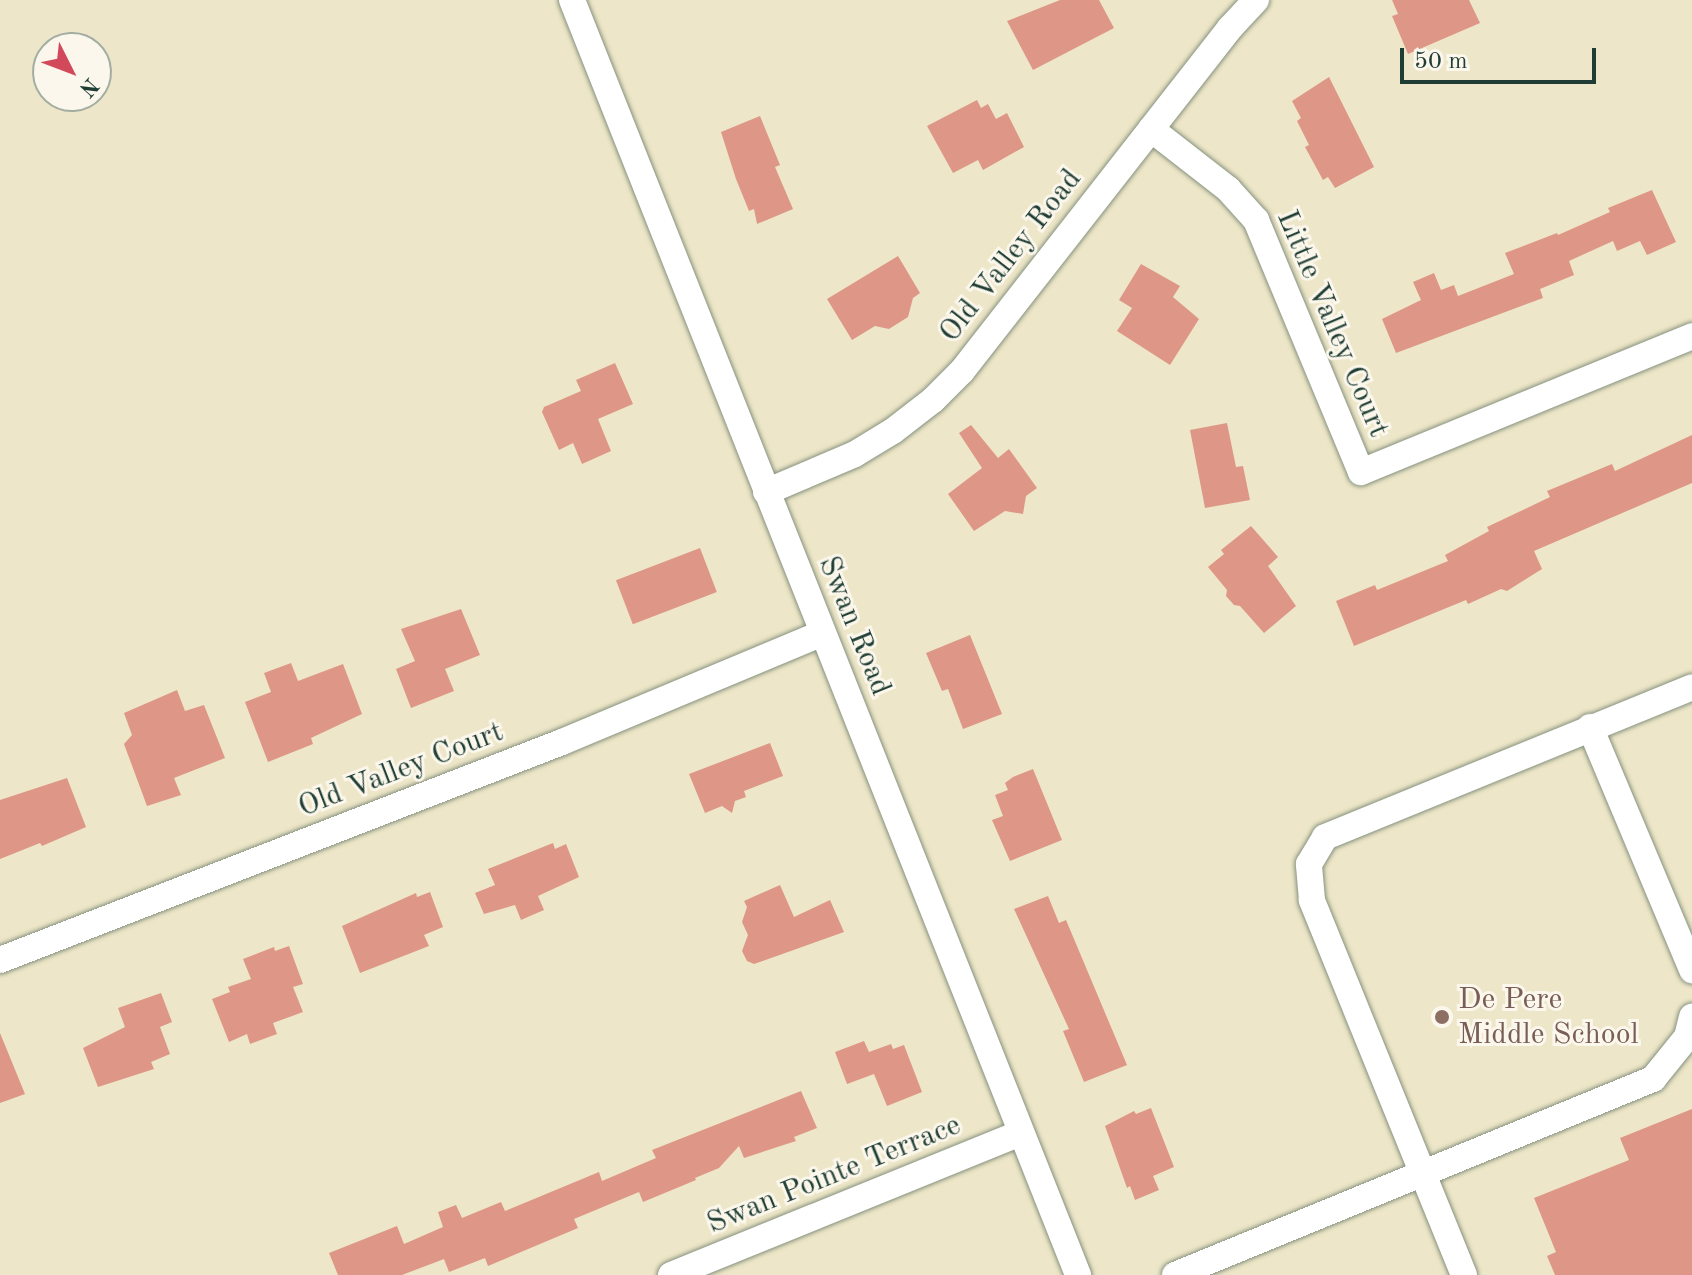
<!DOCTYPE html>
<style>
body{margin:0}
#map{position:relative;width:1692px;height:1275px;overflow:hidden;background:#ede6c8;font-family:"Old Standard TT",serif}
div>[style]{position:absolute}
.building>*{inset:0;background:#de9787;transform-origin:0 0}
.roads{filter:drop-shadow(0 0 2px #86927e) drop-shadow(0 0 2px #86927e)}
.minor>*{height:26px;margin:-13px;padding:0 13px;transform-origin:13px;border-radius:13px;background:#fff}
.dots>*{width:22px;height:22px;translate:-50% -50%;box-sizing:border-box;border:4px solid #fbf7ec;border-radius:50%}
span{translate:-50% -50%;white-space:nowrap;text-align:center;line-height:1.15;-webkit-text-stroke:6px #fbf7ec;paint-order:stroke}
.street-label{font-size:30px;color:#1f3d34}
.education-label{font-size:30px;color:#785e54}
.left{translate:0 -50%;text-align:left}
.north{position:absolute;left:32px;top:32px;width:80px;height:80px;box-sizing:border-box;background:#fbf7ec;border:2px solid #a3ada2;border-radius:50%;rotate:132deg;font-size:22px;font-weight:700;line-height:32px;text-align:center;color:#1f3d34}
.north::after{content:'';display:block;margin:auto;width:28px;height:36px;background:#d1495b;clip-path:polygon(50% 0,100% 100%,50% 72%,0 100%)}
.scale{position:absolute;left:1400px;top:48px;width:196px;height:36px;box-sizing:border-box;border:4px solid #1f3d34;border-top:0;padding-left:10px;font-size:24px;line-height:28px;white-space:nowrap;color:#1f3d34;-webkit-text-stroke:6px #fbf7ec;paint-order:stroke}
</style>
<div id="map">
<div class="building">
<i style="clip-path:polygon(1060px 0,1099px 0,1114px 28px,1033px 70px,1007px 21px)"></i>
<i style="clip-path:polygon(1392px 0,1469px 0,1480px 23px,1408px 54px,1392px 16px,1398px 14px)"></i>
<i style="clip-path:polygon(1329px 77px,1374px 167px,1335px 188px,1328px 177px,1323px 180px,1305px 147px,1309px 145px,1297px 121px,1301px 118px,1292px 101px)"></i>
<i style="clip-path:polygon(977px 100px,981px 108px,988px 104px,996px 119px,1007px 113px,1024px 147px,983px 170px,978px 160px,953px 173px,927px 126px)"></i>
<i style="clip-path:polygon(760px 116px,780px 165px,775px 167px,793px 209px,757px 224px,754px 209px,749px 211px,736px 179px,721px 132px)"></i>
<i style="clip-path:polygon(1652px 190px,1676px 242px,1647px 255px,1640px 241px,1617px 251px,1613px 241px,1569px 261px,1574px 275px,1540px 289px,1543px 298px,1396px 353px,1382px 319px,1421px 300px,1413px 282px,1434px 273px,1441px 290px,1454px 285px,1458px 296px,1514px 274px,1505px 253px,1557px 233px,1558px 235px,1610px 212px,1608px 208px)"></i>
<i style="clip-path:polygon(898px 256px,920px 293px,913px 298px,908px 317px,889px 329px,875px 326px,852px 340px,827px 299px)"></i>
<i style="clip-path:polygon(1141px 264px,1180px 286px,1173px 297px,1199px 319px,1170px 365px,1117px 331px,1132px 308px,1119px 300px)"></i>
<i style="clip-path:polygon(615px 363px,633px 404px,598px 419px,611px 451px,582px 464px,573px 443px,559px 450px,542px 412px,544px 407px,581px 391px,576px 380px)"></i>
<i style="clip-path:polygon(1227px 423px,1236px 467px,1243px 466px,1250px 500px,1205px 508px,1190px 430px)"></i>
<i style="clip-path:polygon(971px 425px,998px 458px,1009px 449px,1037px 488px,1026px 496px,1023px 514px,1005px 511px,974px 531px,948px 494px,982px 468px,959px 433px)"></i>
<i style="clip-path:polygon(1692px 435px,1692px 483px,1534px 551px,1542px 569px,1507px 591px,1501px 589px,1468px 604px,1466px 600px,1354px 646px,1336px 601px,1375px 585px,1377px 590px,1448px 561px,1445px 555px,1489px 531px,1487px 527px,1550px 497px,1547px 491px,1612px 464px,1615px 471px)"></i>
<i style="clip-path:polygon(1251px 526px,1278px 557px,1268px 566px,1296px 606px,1264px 633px,1240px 606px,1234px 605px,1226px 596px,1227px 590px,1208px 567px,1224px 554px,1221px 550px)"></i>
<i style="left:700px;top:548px;width:47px;height:90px;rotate:69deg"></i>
<i style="clip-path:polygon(461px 609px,480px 655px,445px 669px,454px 691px,411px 708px,396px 669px,415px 661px,401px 629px)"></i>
<i style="clip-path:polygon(970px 635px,1002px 714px,963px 729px,948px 689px,942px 691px,926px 653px)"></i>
<i style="clip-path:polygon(291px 663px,298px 681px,343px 664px,362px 714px,311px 738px,313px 744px,268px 762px,245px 702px,271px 692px,264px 673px)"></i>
<i style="clip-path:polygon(177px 690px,185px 711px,204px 705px,225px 758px,174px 778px,181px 795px,147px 806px,124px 744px,132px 735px,124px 713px)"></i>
<i style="clip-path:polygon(770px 743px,783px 776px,744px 791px,746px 797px,735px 801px,732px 813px,722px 806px,705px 813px,689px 774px)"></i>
<i style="clip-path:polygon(1033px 769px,1062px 840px,1010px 861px,992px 820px,1003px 816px,995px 795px,1008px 790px,1005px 783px,1013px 777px)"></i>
<i style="clip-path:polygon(67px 778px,86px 827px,42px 846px,40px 843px,0 859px,0 800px)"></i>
<i style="clip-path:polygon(553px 843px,555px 849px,566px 844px,579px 877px,538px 896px,544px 910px,530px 916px,521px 920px,515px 905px,484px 914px,475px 893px,495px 885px,488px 869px)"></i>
<i style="clip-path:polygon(780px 885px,794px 917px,830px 900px,844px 932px,754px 964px,747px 961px,742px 951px,748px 935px,742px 922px,747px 907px,744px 901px)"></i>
<i style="clip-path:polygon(430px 892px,443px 927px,424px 935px,429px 946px,360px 973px,342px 926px,416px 893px,417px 897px)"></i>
<i style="clip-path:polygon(1048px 896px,1059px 923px,1066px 920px,1127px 1065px,1084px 1082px,1063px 1031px,1069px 1029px,1014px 909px)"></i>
<i style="clip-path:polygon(289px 946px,303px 984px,293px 987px,303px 1012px,273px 1023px,277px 1034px,250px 1044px,247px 1034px,229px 1042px,212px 999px,230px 992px,228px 987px,251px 979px,243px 959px,274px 947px,275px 951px)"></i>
<i style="clip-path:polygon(161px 993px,172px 1022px,160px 1027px,170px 1054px,151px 1062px,154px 1069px,98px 1087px,83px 1048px,125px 1027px,118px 1008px)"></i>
<i style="clip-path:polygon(0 1033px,25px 1094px,0 1103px)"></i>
<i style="clip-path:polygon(864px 1041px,869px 1052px,891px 1044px,893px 1049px,904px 1045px,922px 1092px,887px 1106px,874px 1074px,847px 1084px,835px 1052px)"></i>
<i style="clip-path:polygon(801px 1091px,817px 1128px,794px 1137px,796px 1141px,744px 1158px,739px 1146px,719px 1168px,695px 1178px,696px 1180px,643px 1202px,639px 1192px,574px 1219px,578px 1228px,488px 1266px,485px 1258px,449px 1272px,444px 1259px,402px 1275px,338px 1275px,329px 1253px,397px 1226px,404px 1244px,443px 1227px,438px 1212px,456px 1205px,462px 1218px,501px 1202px,505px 1211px,599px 1172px,602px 1181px,656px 1158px,652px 1150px)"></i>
<i style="clip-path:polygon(1151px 1108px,1174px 1167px,1153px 1176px,1159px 1190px,1135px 1200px,1130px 1186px,1127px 1188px,1105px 1126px,1134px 1111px,1136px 1114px)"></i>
<i style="clip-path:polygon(1692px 1109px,1692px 1275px,1555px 1275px,1547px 1256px,1556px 1252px,1534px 1198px,1629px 1160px,1620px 1138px)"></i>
</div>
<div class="roads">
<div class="minor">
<i style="left:572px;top:0;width:1372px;rotate:68.35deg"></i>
<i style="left:1151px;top:129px;width:98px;rotate:37.9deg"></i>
<i style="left:1228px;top:189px;width:42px;rotate:47.9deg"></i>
<i style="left:1256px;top:220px;width:273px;rotate:67.4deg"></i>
<i style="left:1361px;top:472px;width:358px;rotate:-22.3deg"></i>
<i style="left:766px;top:492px;width:97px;rotate:-23.1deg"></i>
<i style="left:855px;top:454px;width:44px;rotate:-31.2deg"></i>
<i style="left:893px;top:431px;width:51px;rotate:-37.8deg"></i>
<i style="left:933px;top:400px;width:41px;rotate:-45deg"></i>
<i style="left:962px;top:371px;width:435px;rotate:-52deg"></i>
<i style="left:1230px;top:28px;width:38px;rotate:-47deg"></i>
<i style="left:1590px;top:727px;width:264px;rotate:67.2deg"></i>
<i style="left:0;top:960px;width:603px;rotate:-21.2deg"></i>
<i style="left:562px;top:742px;width:282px;rotate:-22.7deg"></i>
<i style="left:671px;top:1275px;width:378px;rotate:-22.1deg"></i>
<i style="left:1175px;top:1275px;width:517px;rotate:-22.3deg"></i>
<i style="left:1653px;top:1079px;width:54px;rotate:-51deg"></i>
<i style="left:1687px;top:1037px;width:21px;rotate:-76deg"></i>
<i style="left:1464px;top:1275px;width:405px;rotate:-112.1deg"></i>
<i style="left:1312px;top:900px;width:36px;rotate:-95deg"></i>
<i style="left:1309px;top:864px;width:31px;rotate:-59deg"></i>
<i style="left:1325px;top:837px;width:396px;rotate:-22.2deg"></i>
</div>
</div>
<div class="dots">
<i style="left:1442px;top:1017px;background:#8d6e63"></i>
</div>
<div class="street-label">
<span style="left:1011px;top:256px;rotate:-52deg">Old Valley Road</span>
<span style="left:1332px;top:324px;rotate:67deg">Little Valley Court</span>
<span style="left:854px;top:626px;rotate:68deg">Swan Road</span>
<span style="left:401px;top:770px;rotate:-21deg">Old Valley Court</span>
<span style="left:834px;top:1175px;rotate:-22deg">Swan Pointe Terrace</span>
</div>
<div class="education-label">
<span class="left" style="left:1458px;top:1017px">De Pere<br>Middle School</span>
</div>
<div class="north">N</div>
<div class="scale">50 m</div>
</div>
